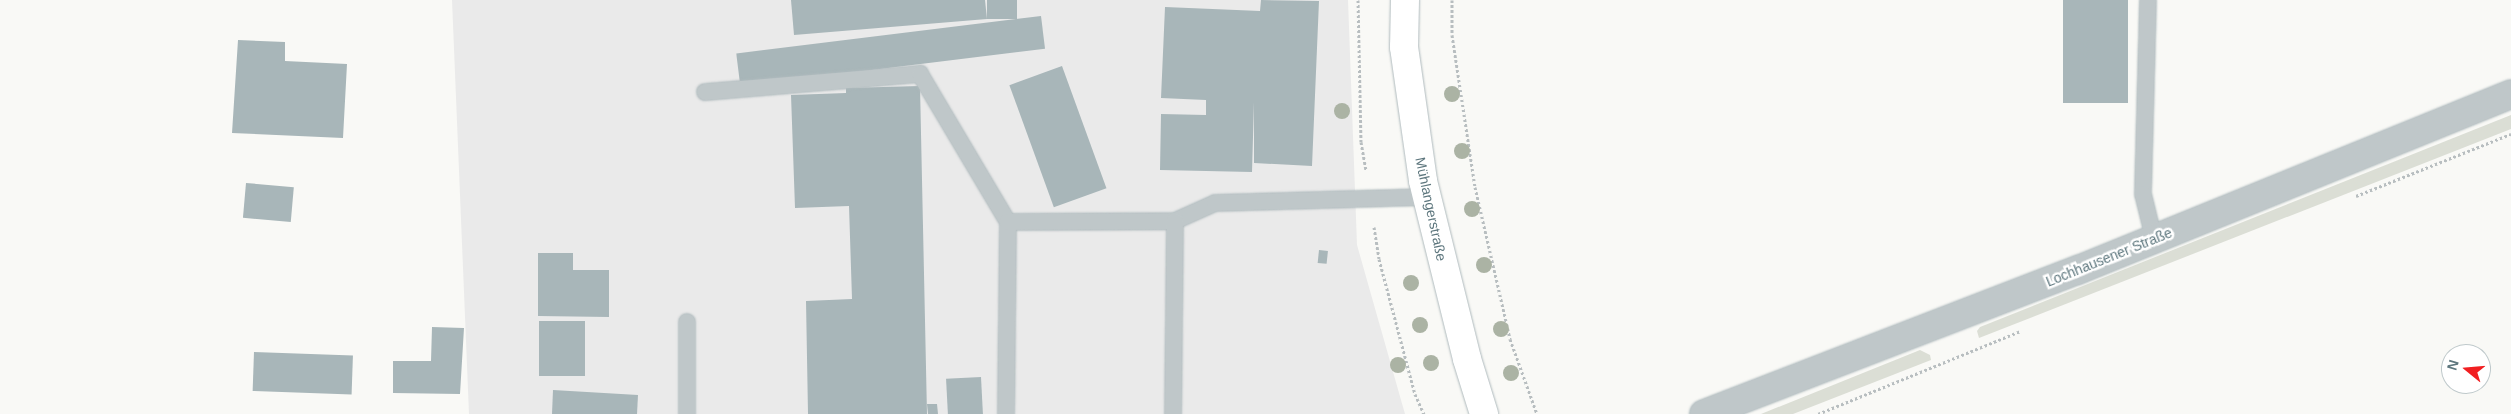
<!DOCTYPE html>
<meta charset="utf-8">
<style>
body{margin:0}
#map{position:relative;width:2511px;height:414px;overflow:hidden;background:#f9f9f6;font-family:Arial,sans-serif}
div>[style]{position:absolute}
.built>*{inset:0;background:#eaeaea}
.green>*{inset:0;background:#dbded5}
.building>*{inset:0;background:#a8b6b9;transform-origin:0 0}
.path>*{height:3px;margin-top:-1.5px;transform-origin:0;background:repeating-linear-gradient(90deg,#b8bec0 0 2.5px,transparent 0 5px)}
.roads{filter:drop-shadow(0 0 1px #afbabd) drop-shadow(0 0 1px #afbabd)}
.service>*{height:16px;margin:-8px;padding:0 8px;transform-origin:8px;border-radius:8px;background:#bfc7c9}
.tertiary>*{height:28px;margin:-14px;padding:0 14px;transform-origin:14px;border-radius:14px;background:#bfc7c9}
.secondary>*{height:28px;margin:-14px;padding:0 14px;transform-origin:14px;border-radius:14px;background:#fff}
.trees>*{width:16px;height:16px;margin:-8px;border-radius:50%;background:#abb3a4}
span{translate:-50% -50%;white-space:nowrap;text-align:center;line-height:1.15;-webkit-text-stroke:5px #fff;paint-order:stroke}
.street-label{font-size:14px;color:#5e777e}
.north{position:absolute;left:2441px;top:344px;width:50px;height:50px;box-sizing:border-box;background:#fff;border:1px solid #bfc9cb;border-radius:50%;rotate:287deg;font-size:14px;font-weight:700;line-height:20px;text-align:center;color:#5e777e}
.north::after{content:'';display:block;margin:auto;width:18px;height:22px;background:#f11f21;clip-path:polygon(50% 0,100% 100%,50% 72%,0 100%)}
</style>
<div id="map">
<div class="built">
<i style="clip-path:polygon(452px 0,1348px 0,1357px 245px,1405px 414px,469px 414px)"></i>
</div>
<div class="green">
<i style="clip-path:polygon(2511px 115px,2511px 129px,1979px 338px,1977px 331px,1980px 327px)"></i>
<i style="clip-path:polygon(1920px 350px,1930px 355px,1931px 360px,1793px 414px,1761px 414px)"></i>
</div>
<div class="building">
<i style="clip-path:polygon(791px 0,985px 0,987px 19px,794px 35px)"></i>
<i style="left:987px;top:0;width:30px;height:19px"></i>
<i style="clip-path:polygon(1261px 0,1319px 1px,1312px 166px,1254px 163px,1254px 102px,1252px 172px,1160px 170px,1161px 114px,1206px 115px,1206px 100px,1161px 98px,1165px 7px,1260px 11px)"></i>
<i style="left:2063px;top:0;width:65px;height:103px"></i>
<i style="left:1041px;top:16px;width:33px;height:307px;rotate:83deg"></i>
<i style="clip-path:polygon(238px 40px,285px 42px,285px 61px,347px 64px,343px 138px,232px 133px)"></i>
<i style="left:1062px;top:66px;width:130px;height:56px;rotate:70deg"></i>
<i style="clip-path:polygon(920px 86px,927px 414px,808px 414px,806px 301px,852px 299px,849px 206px,795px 208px,791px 95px,846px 93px,846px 88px)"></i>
<i style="left:246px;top:183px;width:48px;height:35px;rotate:5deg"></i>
<i style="left:1319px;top:250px;width:9px;height:13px;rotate:6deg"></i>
<i style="clip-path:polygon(538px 253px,573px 253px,573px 270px,609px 270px,609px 317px,538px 316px)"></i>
<i style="left:585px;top:321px;width:55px;height:46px;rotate:90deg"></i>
<i style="clip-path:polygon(432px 327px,464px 328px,460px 394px,393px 393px,393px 361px,431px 361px)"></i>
<i style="left:254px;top:352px;width:99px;height:39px;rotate:2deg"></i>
<i style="left:981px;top:377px;width:37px;height:35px;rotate:87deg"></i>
<i style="clip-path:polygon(553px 390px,638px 395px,637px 414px,552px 414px)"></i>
<i style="clip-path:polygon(927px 404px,937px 404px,938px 414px,928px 414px)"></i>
</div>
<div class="path">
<i style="left:1358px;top:0;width:142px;rotate:88.8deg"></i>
<i style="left:1361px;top:142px;width:29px;rotate:80deg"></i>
<i style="left:1452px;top:0;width:35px;rotate:90deg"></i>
<i style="left:1452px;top:35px;width:154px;rotate:81.4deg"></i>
<i style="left:1475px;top:187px;width:156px;rotate:77deg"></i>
<i style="left:1510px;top:339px;width:80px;rotate:70.2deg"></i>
<i style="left:2356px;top:196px;width:167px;rotate:-21.8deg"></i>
<i style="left:1374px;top:227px;width:32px;rotate:81deg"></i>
<i style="left:1379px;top:259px;width:140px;rotate:75.1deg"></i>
<i style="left:1415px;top:394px;width:22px;rotate:66deg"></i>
<i style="left:1818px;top:414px;width:218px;rotate:-22.3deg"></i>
</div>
<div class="roads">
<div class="service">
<i style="left:2148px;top:0;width:194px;rotate:91.5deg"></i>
<i style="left:2143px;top:194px;width:46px;rotate:76.3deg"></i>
<i style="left:705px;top:92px;width:216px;rotate:-4.8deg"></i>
<i style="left:920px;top:74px;width:172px;rotate:59.3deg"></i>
<i style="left:687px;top:414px;width:92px;rotate:-90deg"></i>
<i style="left:1006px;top:414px;width:192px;rotate:-89.4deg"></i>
<i style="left:1008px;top:222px;width:167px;rotate:-0.3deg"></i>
<i style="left:1175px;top:221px;width:44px;rotate:-24.2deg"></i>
<i style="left:1215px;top:203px;width:212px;rotate:-1.6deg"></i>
<i style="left:1173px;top:414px;width:193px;rotate:-89.4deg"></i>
</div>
<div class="tertiary">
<i style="left:1704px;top:414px;width:401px;rotate:-21.1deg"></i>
<i style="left:2078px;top:270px;width:467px;rotate:-22.1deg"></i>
</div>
<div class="secondary">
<i style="left:1405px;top:0;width:47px;rotate:91.2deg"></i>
<i style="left:1404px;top:47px;width:135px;rotate:81.9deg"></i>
<i style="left:1423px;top:181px;width:183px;rotate:76.1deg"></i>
<i style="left:1467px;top:359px;width:58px;rotate:72.8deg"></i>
</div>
</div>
<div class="trees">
<i style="left:1452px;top:94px"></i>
<i style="left:1342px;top:111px"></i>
<i style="left:1462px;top:151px"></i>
<i style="left:1472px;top:209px"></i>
<i style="left:1484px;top:265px"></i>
<i style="left:1411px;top:283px"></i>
<i style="left:1420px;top:325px"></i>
<i style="left:1501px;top:329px"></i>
<i style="left:1431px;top:363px"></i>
<i style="left:1398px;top:365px"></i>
<i style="left:1511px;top:373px"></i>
</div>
<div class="street-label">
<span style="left:1431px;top:209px;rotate:78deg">Mühlangerstraße</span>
<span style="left:2109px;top:257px;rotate:-22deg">Lochhausener Straße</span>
</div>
<div class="north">N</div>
</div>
